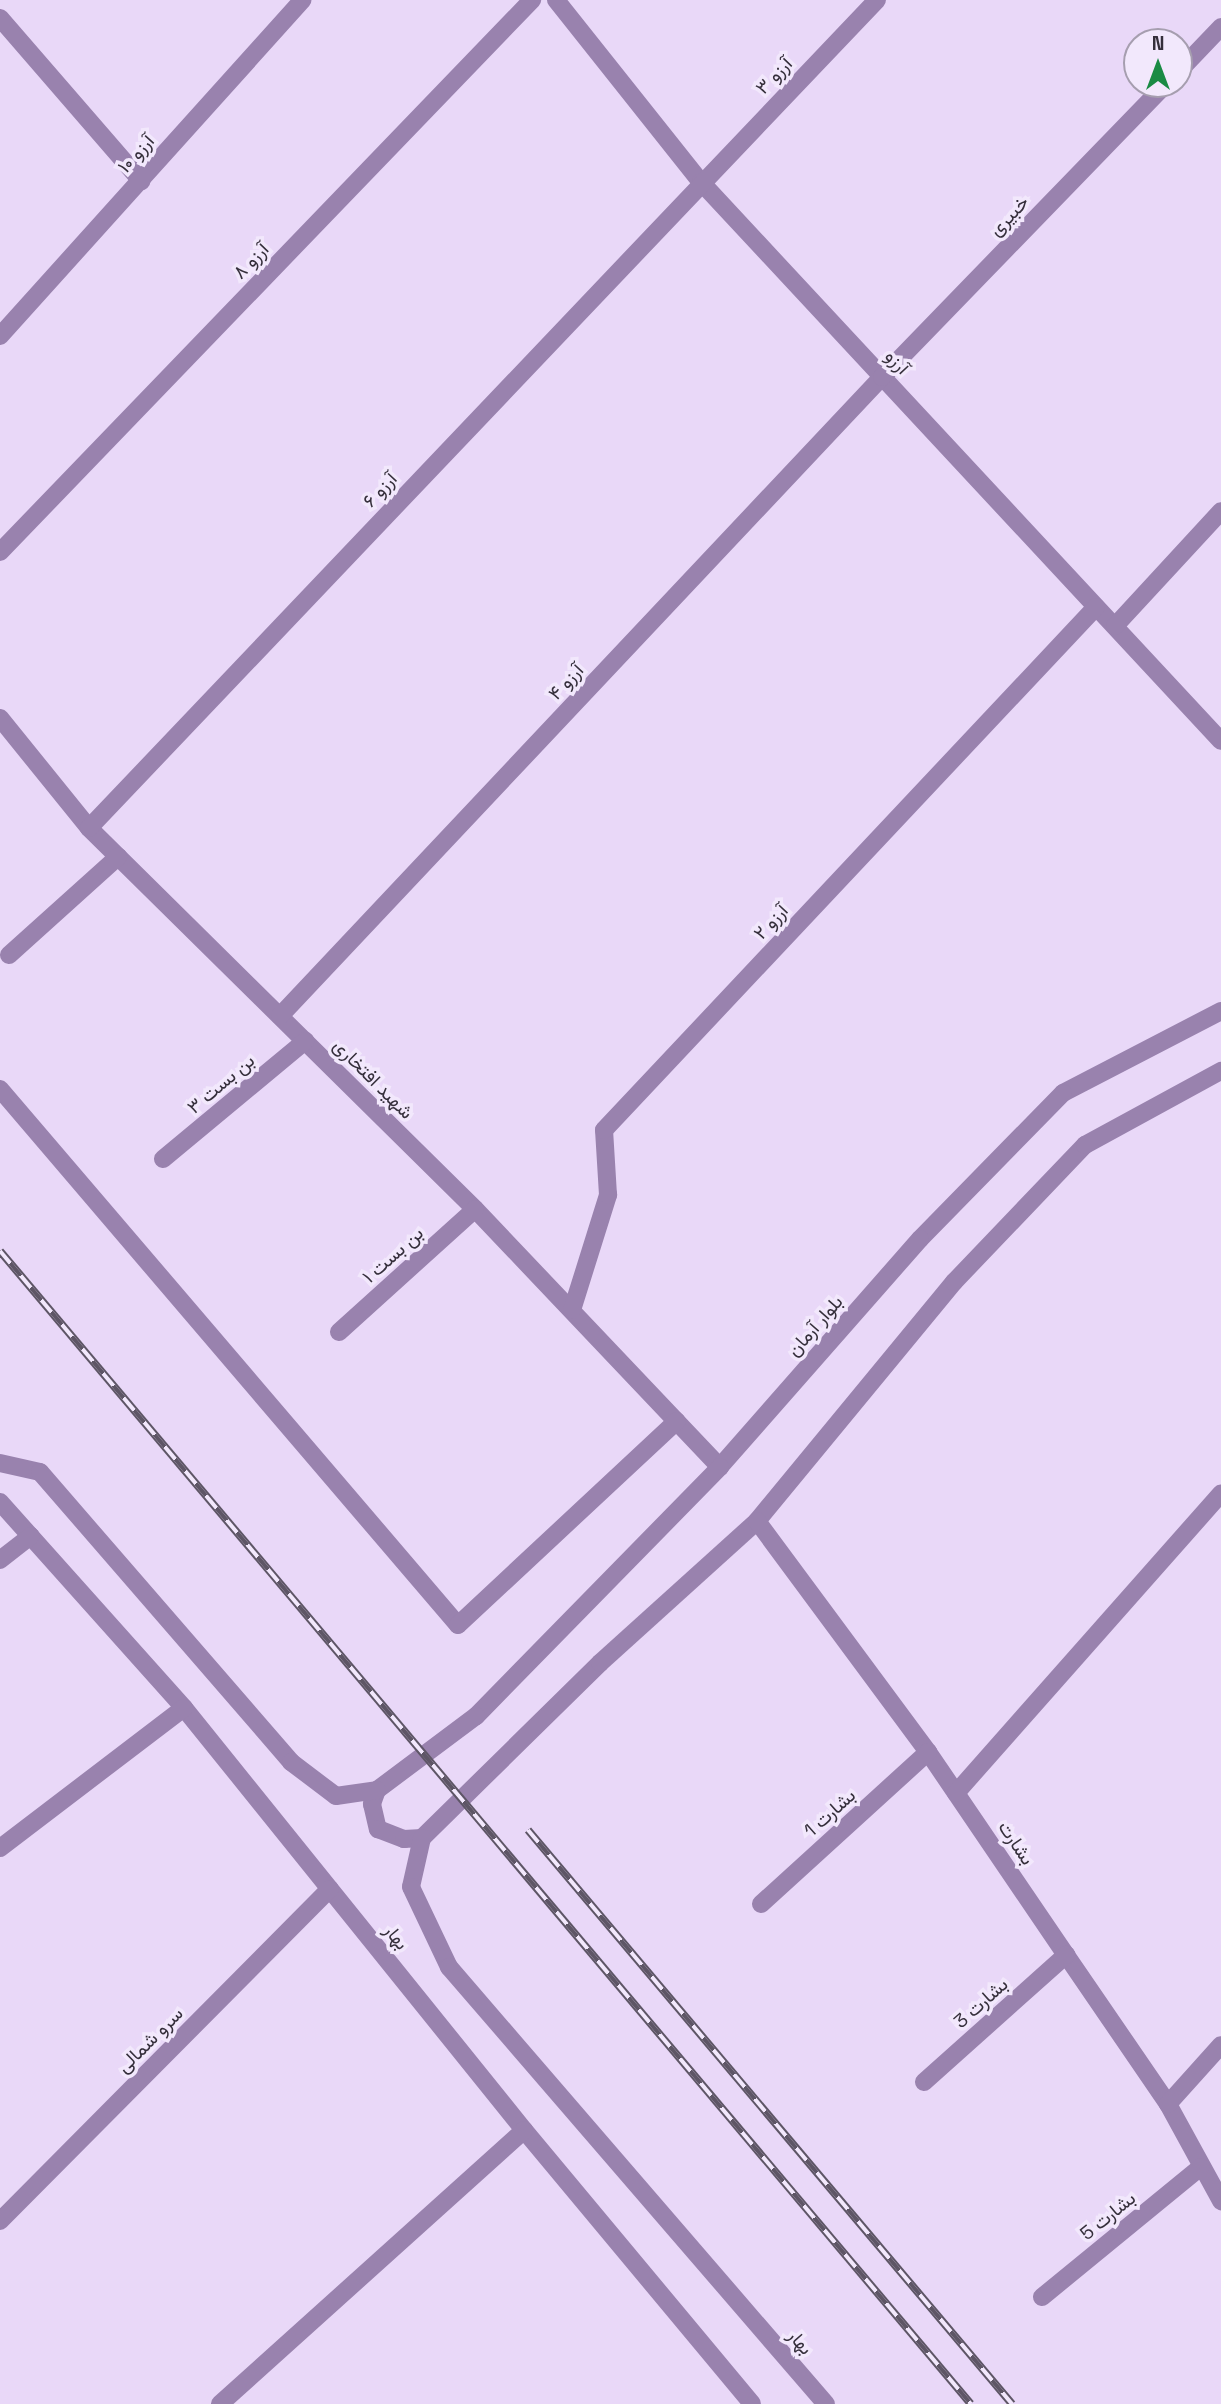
<!DOCTYPE html>
<meta charset="utf-8">
<style>
body{margin:0}
#map{position:relative;width:1221px;height:2404px;overflow:hidden;background:#e9d8f8;font-family:"Space Grotesk",Vazirmatn,sans-serif}
div>[style]{position:absolute}
.minor>*{height:18px;margin:-9px;padding:0 9px;transform-origin:9px;border-radius:9px;background:#9982ae}
.rail>*{height:8px;margin-top:-4px;transform-origin:0;background:repeating-linear-gradient(90deg,#f2e8fc 0 16px,#5e5666 0 32px);box-sizing:border-box;border-block:2px solid #5e5666}
span{translate:-50% -50%;white-space:nowrap;text-align:center;line-height:1.15;-webkit-text-stroke:7px #f2e8fc;paint-order:stroke}
.street-label{font-size:19px;color:#352f3b}
.north{position:absolute;left:1123px;top:28px;width:70px;height:70px;box-sizing:border-box;background:#f2e8fc;border:2px solid #a69eaf;border-radius:50%;rotate:0deg;font-size:19px;font-weight:700;line-height:28px;text-align:center;color:#352f3b}
.north::after{content:'';display:block;margin:auto;width:24px;height:32px;background:#1a8b44;clip-path:polygon(50% 0,100% 100%,50% 72%,0 100%)}
</style>
<div id="map">
<div class="minor">
<i style="left:556px;top:0;width:233px;rotate:51.5deg"></i>
<i style="left:701px;top:182px;width:763px;rotate:47.07deg"></i>
<i style="left:0;top:18px;width:216px;rotate:49.1deg"></i>
<i style="left:1179px;top:71px;width:61px;rotate:-46.3deg"></i>
<i style="left:0;top:336px;width:452px;rotate:-48deg"></i>
<i style="left:0;top:552px;width:767px;rotate:-46.06deg"></i>
<i style="left:1115px;top:626px;width:156px;rotate:-47.3deg"></i>
<i style="left:0;top:718px;width:141px;rotate:51deg"></i>
<i style="left:89px;top:828px;width:542px;rotate:44.63deg"></i>
<i style="left:475px;top:1209px;width:356px;rotate:46.5deg"></i>
<i style="left:89px;top:828px;width:1143px;rotate:-46.42deg"></i>
<i style="left:9px;top:955px;width:147px;rotate:-42deg"></i>
<i style="left:1221px;top:1011px;width:178px;rotate:152.6deg"></i>
<i style="left:1063px;top:1093px;width:204px;rotate:134.4deg"></i>
<i style="left:920px;top:1239px;width:303px;rotate:131.3deg"></i>
<i style="left:720px;top:1467px;width:349px;rotate:134.4deg"></i>
<i style="left:476px;top:1716px;width:124px;rotate:143.2deg"></i>
<i style="left:377px;top:1790px;width:15px;rotate:110deg"></i>
<i style="left:372px;top:1804px;width:26px;rotate:77deg"></i>
<i style="left:378px;top:1829px;width:28px;rotate:21deg"></i>
<i style="left:404px;top:1839px;width:18px;rotate:-3deg"></i>
<i style="left:422px;top:1838px;width:250px;rotate:-44.5deg"></i>
<i style="left:600px;top:1663px;width:212px;rotate:-42.1deg"></i>
<i style="left:757px;top:1521px;width:310px;rotate:-50.5deg"></i>
<i style="left:954px;top:1282px;width:190px;rotate:-46.3deg"></i>
<i style="left:1085px;top:1145px;width:155px;rotate:-28.6deg"></i>
<i style="left:280px;top:1016px;width:878px;rotate:-46.71deg"></i>
<i style="left:882px;top:377px;width:408px;rotate:-45.9deg"></i>
<i style="left:0;top:1089px;width:705px;rotate:49.49deg"></i>
<i style="left:458px;top:1625px;width:299px;rotate:-43deg"></i>
<i style="left:163px;top:1159px;width:185px;rotate:-39.7deg"></i>
<i style="left:572px;top:1310px;width:121px;rotate:-72.6deg"></i>
<i style="left:608px;top:1195px;width:65px;rotate:-93.5deg"></i>
<i style="left:604px;top:1130px;width:718px;rotate:-46.75deg"></i>
<i style="left:339px;top:1332px;width:183px;rotate:-42.1deg"></i>
<i style="left:0;top:1463px;width:41px;rotate:12.7deg"></i>
<i style="left:40px;top:1472px;width:384px;rotate:49.1deg"></i>
<i style="left:291px;top:1762px;width:56px;rotate:37.1deg"></i>
<i style="left:336px;top:1796px;width:41px;rotate:-8.3deg"></i>
<i style="left:0;top:1502px;width:276px;rotate:48.2deg"></i>
<i style="left:184px;top:1708px;width:542px;rotate:51.14deg"></i>
<i style="left:524px;top:2130px;width:356px;rotate:50.2deg"></i>
<i style="left:757px;top:1521px;width:287px;rotate:53.5deg"></i>
<i style="left:928px;top:1752px;width:245px;rotate:55.8deg"></i>
<i style="left:1066px;top:1955px;width:181px;rotate:55.6deg"></i>
<i style="left:1168px;top:2104px;width:111px;rotate:61.3deg"></i>
<i style="left:0;top:1560px;width:39px;rotate:-38deg"></i>
<i style="left:956px;top:1793px;width:400px;rotate:-48.5deg"></i>
<i style="left:422px;top:1838px;width:50px;rotate:102.7deg"></i>
<i style="left:411px;top:1887px;width:89px;rotate:64.6deg"></i>
<i style="left:449px;top:1967px;width:577px;rotate:49.22deg"></i>
<i style="left:0;top:1848px;width:231px;rotate:-37.3deg"></i>
<i style="left:761px;top:1904px;width:226px;rotate:-42.3deg"></i>
<i style="left:924px;top:2082px;width:191px;rotate:-41.8deg"></i>
<i style="left:1168px;top:2104px;width:79px;rotate:-48.1deg"></i>
<i style="left:0;top:2221px;width:468px;rotate:-45.2deg"></i>
<i style="left:1042px;top:2297px;width:205px;rotate:-39.3deg"></i>
<i style="left:220px;top:2404px;width:409px;rotate:-42deg"></i>
</div>
<div class="rail">
<i style="left:0;top:1251px;width:1507px;rotate:49.9deg"></i>
<i style="left:528px;top:1830px;width:751px;rotate:49.86deg"></i>
</div>
<div class="street-label">
<span style="left:774px;top:76px;rotate:-46deg">آرزو ۳</span>
<span style="left:136px;top:154px;rotate:-48deg">آرزو ۱۰</span>
<span style="left:1009px;top:216px;rotate:-46deg">خبیری</span>
<span style="left:251px;top:261px;rotate:-46deg">آرزو ۸</span>
<span style="left:897px;top:362px;rotate:47deg">آرزو</span>
<span style="left:380px;top:490px;rotate:-47deg">آرزو ۶</span>
<span style="left:566px;top:682px;rotate:-47deg">آرزو ۴</span>
<span style="left:771px;top:922px;rotate:-47deg">آرزو ۲</span>
<span style="left:373px;top:1079px;rotate:45deg">شهید افتخاری</span>
<span style="left:221px;top:1084px;rotate:-40deg">بن بست ۳</span>
<span style="left:393px;top:1255px;rotate:-42deg">بن بست ۱</span>
<span style="left:815px;top:1326px;rotate:-49deg">بلوار آرمان</span>
<span style="left:830px;top:1813px;rotate:-42deg">بشارت 1</span>
<span style="left:1016px;top:1843px;rotate:56deg">بشارت</span>
<span style="left:396px;top:1937px;rotate:51deg">بهار</span>
<span style="left:981px;top:2003px;rotate:-42deg">بشارت 3</span>
<span style="left:150px;top:2040px;rotate:-45deg">سرو شمالی</span>
<span style="left:1108px;top:2216px;rotate:-39deg">بشارت 5</span>
<span style="left:800px;top:2342px;rotate:49deg">بهار</span>
</div>
<div class="north">N</div>
</div>
